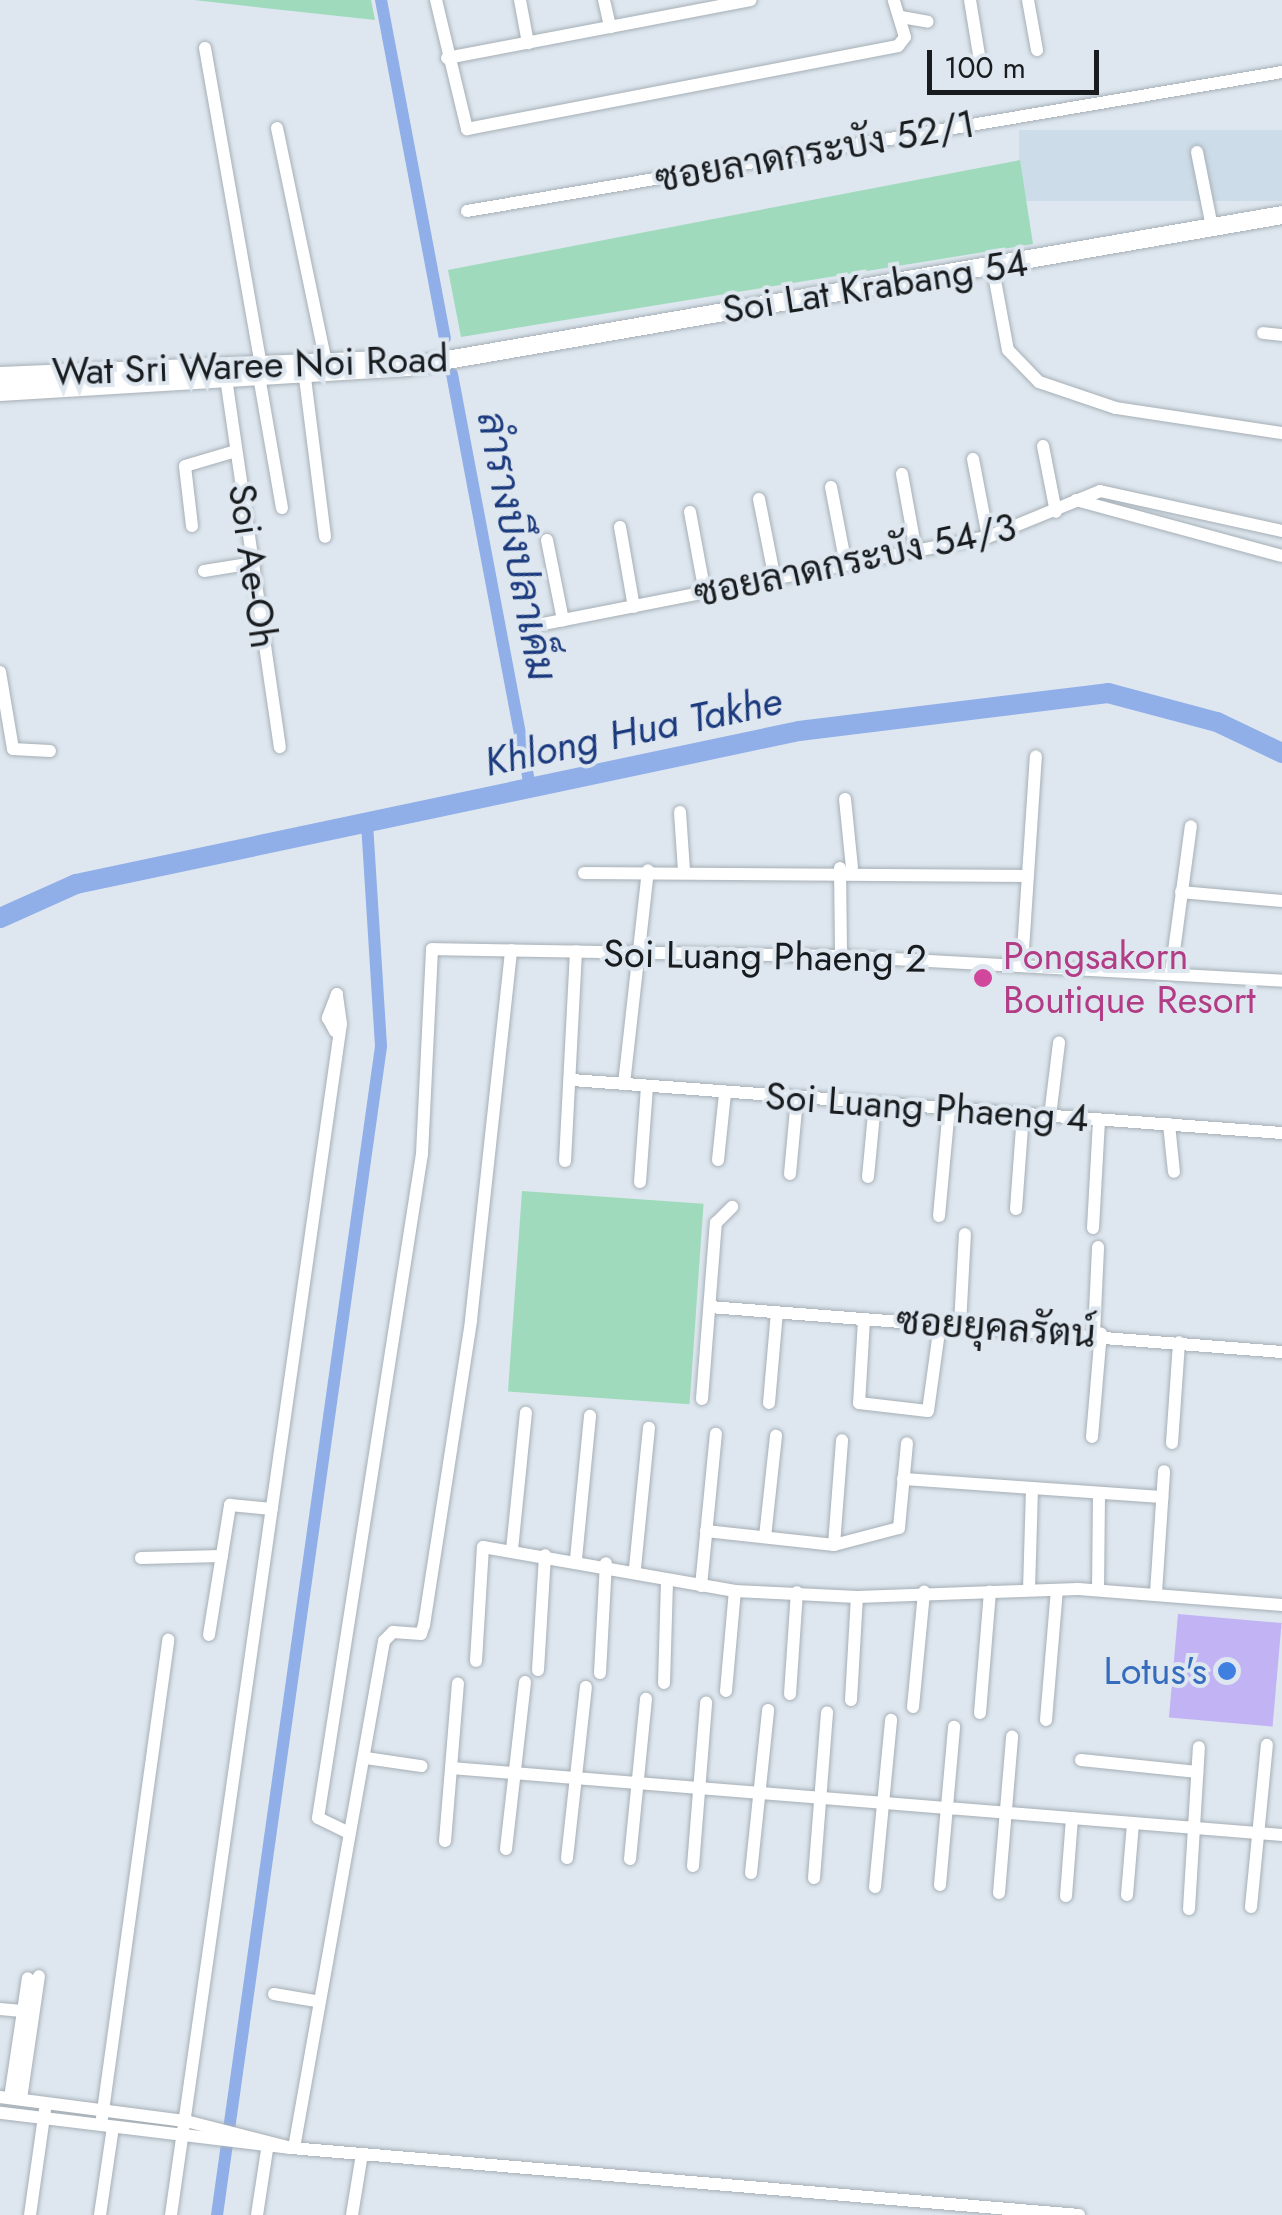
<!DOCTYPE html>
<meta charset="utf-8">
<style>
body{margin:0}
#map{position:relative;width:1282px;height:2215px;overflow:hidden;background:#dee7ef;font-family:Jost,Sarabun,sans-serif}
div>[style]{position:absolute}
.built>*{inset:0;background:#ccdce8;transform-origin:0 0}
.green>*{inset:0;background:#a0dabc;transform-origin:0 0}
.canal>*{height:12px;margin:-6px;padding:0 6px;transform-origin:6px;border-radius:6px;background:#90aee8}
.river>*{height:20px;margin:-10px;padding:0 10px;transform-origin:10px;border-radius:10px;background:#90aee8}
.building>*{inset:0;background:#c2b4f4;transform-origin:0 0}
.roads{filter:drop-shadow(0 0 2px #a6afb6) drop-shadow(0 0 2px #a6afb6)}
.minor>*{height:12px;margin:-6px;padding:0 6px;transform-origin:6px;border-radius:6px;background:#fff}
.secondary>*{height:18px;margin:-9px;padding:0 9px;transform-origin:9px;border-radius:9px;background:#fff}
.dots>*{width:28px;height:28px;translate:-50% -50%;box-sizing:border-box;border:5px solid #dee7ef;border-radius:50%}
span{translate:-50% -50%;white-space:nowrap;text-align:center;line-height:1.15;-webkit-text-stroke:8px #dee7ef;paint-order:stroke}
.street-label{font-size:38px;color:#191c1f}
.hotel-label{font-size:38px;color:#b23c85}
.left{translate:0 -50%;text-align:left}
.shop-label{font-size:38px;color:#366cbe}
.right{translate:-100% -50%;text-align:right}
.water-label{font-size:40px;color:#1c3b7e;font-style:italic}
.scale{position:absolute;left:927px;top:50px;width:172px;height:45px;box-sizing:border-box;border:5px solid #191c1f;border-top:0;padding-left:12px;font-size:30px;line-height:35px;white-space:nowrap;color:#191c1f;-webkit-text-stroke:8px #dee7ef;paint-order:stroke}
</style>
<div id="map">
<div class="built">
<i style="left:1282px;top:130px;width:71px;height:263px;rotate:90deg"></i>
</div>
<div class="green">
<i style="clip-path:polygon(194px 0,371px 0,375px 20px,264px 8px)"></i>
<i style="clip-path:polygon(1020px 160px,1033px 244px,461px 337px,448px 270px)"></i>
<i style="left:522px;top:1191px;width:182px;height:201px;rotate:4deg"></i>
</div>
<div class="canal">
<i style="left:381px;top:0;width:344px;rotate:79.3deg"></i>
<i style="left:452px;top:374px;width:421px;rotate:79.3deg"></i>
<i style="left:217px;top:2215px;width:1180px;rotate:-82.01deg"></i>
<i style="left:381px;top:1046px;width:224px;rotate:-93.6deg"></i>
</div>
<div class="river">
<i style="left:0;top:918px;width:83px;rotate:-24.1deg"></i>
<i style="left:76px;top:884px;width:739px;rotate:-11.95deg"></i>
<i style="left:799px;top:731px;width:311px;rotate:-7deg"></i>
<i style="left:1108px;top:693px;width:113px;rotate:14.9deg"></i>
<i style="left:1217px;top:722px;width:72px;rotate:25.5deg"></i>
</div>
<div class="building">
<i style="left:1178px;top:1614px;width:104px;height:104px;rotate:5deg"></i>
</div>
<div class="roads">
<div class="minor">
<i style="left:436px;top:0;width:133px;rotate:76.5deg"></i>
<i style="left:467px;top:129px;width:439px;rotate:-10.9deg"></i>
<i style="left:898px;top:46px;width:11px;rotate:-52deg"></i>
<i style="left:905px;top:37px;width:39px;rotate:-107deg"></i>
<i style="left:520px;top:0;width:44px;rotate:79.5deg"></i>
<i style="left:604px;top:0;width:28px;rotate:77deg"></i>
<i style="left:970px;top:0;width:56px;rotate:80.7deg"></i>
<i style="left:1028px;top:0;width:51px;rotate:79.8deg"></i>
<i style="left:901px;top:17px;width:27px;rotate:10deg"></i>
<i style="left:205px;top:48px;width:324px;rotate:80deg"></i>
<i style="left:447px;top:58px;width:309px;rotate:-10.8deg"></i>
<i style="left:277px;top:128px;width:240px;rotate:78.2deg"></i>
<i style="left:1197px;top:152px;width:76px;rotate:78.7deg"></i>
<i style="left:467px;top:211px;width:827px;rotate:-9.68deg"></i>
<i style="left:992px;top:264px;width:87px;rotate:79.5deg"></i>
<i style="left:1008px;top:350px;width:45px;rotate:45.9deg"></i>
<i style="left:1039px;top:382px;width:81px;rotate:18.7deg"></i>
<i style="left:1116px;top:408px;width:168px;rotate:8.6deg"></i>
<i style="left:1263px;top:333px;width:19px;rotate:6deg"></i>
<i style="left:305px;top:378px;width:160px;rotate:82.8deg"></i>
<i style="left:260px;top:382px;width:128px;rotate:80.1deg"></i>
<i style="left:227px;top:385px;width:366px;rotate:81.7deg"></i>
<i style="left:1043px;top:446px;width:67px;rotate:78.9deg"></i>
<i style="left:973px;top:459px;width:79px;rotate:79.1deg"></i>
<i style="left:902px;top:474px;width:78px;rotate:79.7deg"></i>
<i style="left:831px;top:487px;width:79px;rotate:79.1deg"></i>
<i style="left:759px;top:499px;width:83px;rotate:78.8deg"></i>
<i style="left:1076px;top:500px;width:213px;rotate:15.2deg"></i>
<i style="left:690px;top:512px;width:82px;rotate:79.5deg"></i>
<i style="left:192px;top:526px;width:60px;rotate:-96.7deg"></i>
<i style="left:185px;top:466px;width:53px;rotate:-16.4deg"></i>
<i style="left:620px;top:527px;width:81px;rotate:80.1deg"></i>
<i style="left:547px;top:540px;width:82px;rotate:78.7deg"></i>
<i style="left:204px;top:571px;width:51px;rotate:-9.1deg"></i>
<i style="left:538px;top:625px;width:459px;rotate:-11.1deg"></i>
<i style="left:988px;top:537px;width:121px;rotate:-22.3deg"></i>
<i style="left:1100px;top:491px;width:186px;rotate:12.4deg"></i>
<i style="left:0;top:672px;width:78px;rotate:80.4deg"></i>
<i style="left:13px;top:749px;width:37px;rotate:3deg"></i>
<i style="left:845px;top:799px;width:69px;rotate:84.2deg"></i>
<i style="left:680px;top:812px;width:58px;rotate:86.1deg"></i>
<i style="left:840px;top:868px;width:88px;rotate:89.3deg"></i>
<i style="left:584px;top:873px;width:441px;rotate:0.4deg"></i>
<i style="left:1181px;top:892px;width:101px;rotate:5.1deg"></i>
<i style="left:1022px;top:965px;width:209px;rotate:-86.2deg"></i>
<i style="left:1171px;top:973px;width:148px;rotate:-82.3deg"></i>
<i style="left:572px;top:1080px;width:712px;rotate:4.27deg"></i>
<i style="left:624px;top:1084px;width:215px;rotate:-83.6deg"></i>
<i style="left:1050px;top:1116px;width:74px;rotate:-83deg"></i>
<i style="left:1169px;top:1124px;width:48px;rotate:84.1deg"></i>
<i style="left:718px;top:1160px;width:67px;rotate:-84deg"></i>
<i style="left:565px;top:1161px;width:210px;rotate:-87deg"></i>
<i style="left:790px;top:1174px;width:76px;rotate:-84.7deg"></i>
<i style="left:868px;top:1177px;width:74px;rotate:-84.6deg"></i>
<i style="left:640px;top:1182px;width:95px;rotate:-85.8deg"></i>
<i style="left:1016px;top:1209px;width:95px;rotate:-85.8deg"></i>
<i style="left:939px;top:1216px;width:107px;rotate:-84.7deg"></i>
<i style="left:1093px;top:1228px;width:109px;rotate:-86.8deg"></i>
<i style="left:710px;top:1307px;width:574px;rotate:4.5deg"></i>
<i style="left:864px;top:1320px;width:83px;rotate:93.4deg"></i>
<i style="left:859px;top:1403px;width:69px;rotate:6.6deg"></i>
<i style="left:928px;top:1411px;width:88px;rotate:-82.1deg"></i>
<i style="left:960px;top:1325px;width:91px;rotate:-86.9deg"></i>
<i style="left:1094px;top:1333px;width:86px;rotate:-87.3deg"></i>
<i style="left:702px;top:1399px;width:177px;rotate:-85.5deg"></i>
<i style="left:716px;top:1223px;width:23px;rotate:-45deg"></i>
<i style="left:769px;top:1403px;width:91px;rotate:-85deg"></i>
<i style="left:1092px;top:1437px;width:104px;rotate:-85.1deg"></i>
<i style="left:1172px;top:1443px;width:101px;rotate:-86deg"></i>
<i style="left:903px;top:1479px;width:260px;rotate:4deg"></i>
<i style="left:706px;top:1531px;width:129px;rotate:6.2deg"></i>
<i style="left:834px;top:1545px;width:67px;rotate:-14.7deg"></i>
<i style="left:899px;top:1528px;width:85px;rotate:-84.6deg"></i>
<i style="left:765px;top:1537px;width:102px;rotate:-83.8deg"></i>
<i style="left:834px;top:1545px;width:105px;rotate:-85.6deg"></i>
<i style="left:512px;top:1550px;width:138px;rotate:-84.2deg"></i>
<i style="left:141px;top:1558px;width:81px;rotate:-1.4deg"></i>
<i style="left:576px;top:1559px;width:144px;rotate:-84.4deg"></i>
<i style="left:635px;top:1568px;width:141px;rotate:-84.3deg"></i>
<i style="left:701px;top:1586px;width:153px;rotate:-84.4deg"></i>
<i style="left:1029px;top:1590px;width:102px;rotate:-88.3deg"></i>
<i style="left:1098px;top:1590px;width:97px;rotate:-89.4deg"></i>
<i style="left:1156px;top:1593px;width:122px;rotate:-86.2deg"></i>
<i style="left:209px;top:1635px;width:132px;rotate:-80.8deg"></i>
<i style="left:230px;top:1505px;width:42px;rotate:5.4deg"></i>
<i style="left:476px;top:1661px;width:114px;rotate:-86.5deg"></i>
<i style="left:483px;top:1547px;width:256px;rotate:9.9deg"></i>
<i style="left:735px;top:1591px;width:122px;rotate:2.8deg"></i>
<i style="left:857px;top:1597px;width:221px;rotate:-2.1deg"></i>
<i style="left:1078px;top:1589px;width:205px;rotate:4.5deg"></i>
<i style="left:538px;top:1670px;width:115px;rotate:-86.5deg"></i>
<i style="left:600px;top:1673px;width:110px;rotate:-86.9deg"></i>
<i style="left:664px;top:1683px;width:101px;rotate:-88.3deg"></i>
<i style="left:726px;top:1691px;width:100px;rotate:-84.9deg"></i>
<i style="left:790px;top:1694px;width:102px;rotate:-86.1deg"></i>
<i style="left:851px;top:1700px;width:103px;rotate:-86.7deg"></i>
<i style="left:913px;top:1707px;width:116px;rotate:-84.5deg"></i>
<i style="left:980px;top:1713px;width:122px;rotate:-85.3deg"></i>
<i style="left:1046px;top:1720px;width:130px;rotate:-85.2deg"></i>
<i style="left:366px;top:1758px;width:56px;rotate:8.3deg"></i>
<i style="left:1081px;top:1760px;width:117px;rotate:5.9deg"></i>
<i style="left:451px;top:1768px;width:834px;rotate:4.61deg"></i>
<i style="left:345px;top:1831px;width:30px;rotate:-154deg"></i>
<i style="left:318px;top:1818px;width:672px;rotate:-81.1deg"></i>
<i style="left:422px;top:1154px;width:205px;rotate:-87.2deg"></i>
<i style="left:432px;top:949px;width:409px;rotate:1deg"></i>
<i style="left:841px;top:956px;width:442px;rotate:3.2deg"></i>
<i style="left:445px;top:1841px;width:158px;rotate:-85.3deg"></i>
<i style="left:506px;top:1849px;width:168px;rotate:-83.5deg"></i>
<i style="left:567px;top:1858px;width:172px;rotate:-83.7deg"></i>
<i style="left:630px;top:1859px;width:161px;rotate:-84.3deg"></i>
<i style="left:693px;top:1866px;width:164px;rotate:-85.4deg"></i>
<i style="left:751px;top:1873px;width:164px;rotate:-84deg"></i>
<i style="left:814px;top:1878px;width:166px;rotate:-85.5deg"></i>
<i style="left:940px;top:1885px;width:159px;rotate:-84.9deg"></i>
<i style="left:875px;top:1887px;width:168px;rotate:-84.5deg"></i>
<i style="left:999px;top:1893px;width:157px;rotate:-85.2deg"></i>
<i style="left:1127px;top:1895px;width:72px;rotate:-85.2deg"></i>
<i style="left:1066px;top:1896px;width:78px;rotate:-85.6deg"></i>
<i style="left:1251px;top:1907px;width:163px;rotate:-84.4deg"></i>
<i style="left:1189px;top:1909px;width:162px;rotate:-86.5deg"></i>
<i style="left:274px;top:1994px;width:43px;rotate:9.5deg"></i>
<i style="left:0;top:2009px;width:22px;rotate:5deg"></i>
<i style="left:0;top:2097px;width:188px;rotate:7.4deg"></i>
<i style="left:186px;top:2121px;width:108px;rotate:14.4deg"></i>
<i style="left:291px;top:2148px;width:293px;rotate:-173.1deg"></i>
<i style="left:10px;top:2098px;width:121px;rotate:-81.5deg"></i>
<i style="left:21px;top:2099px;width:124px;rotate:-81.7deg"></i>
<i style="left:102px;top:2118px;width:483px;rotate:-82.1deg"></i>
<i style="left:291px;top:2148px;width:791px;rotate:4.86deg"></i>
<i style="left:294px;top:2148px;width:515px;rotate:-79.93deg"></i>
<i style="left:384px;top:1641px;width:13px;rotate:-45deg"></i>
<i style="left:393px;top:1632px;width:28px;rotate:4deg"></i>
<i style="left:421px;top:1634px;width:9px;rotate:-72deg"></i>
<i style="left:424px;top:1625px;width:309px;rotate:-81.2deg"></i>
<i style="left:471px;top:1320px;width:372px;rotate:-83.8deg"></i>
<i style="left:30px;top:2215px;width:106px;rotate:-81.9deg"></i>
<i style="left:100px;top:2215px;width:89px;rotate:-81.6deg"></i>
<i style="left:171px;top:2215px;width:1203px;rotate:-81.88deg"></i>
<i style="left:341px;top:1024px;width:30px;rotate:-98deg"></i>
<i style="left:337px;top:994px;width:26px;rotate:111deg"></i>
<i style="left:328px;top:1018px;width:15px;rotate:62deg"></i>
<i style="left:257px;top:2215px;width:73px;rotate:-81.3deg"></i>
<i style="left:352px;top:2215px;width:62px;rotate:-80.7deg"></i>
</div>
<div class="secondary">
<i style="left:0;top:376px;width:376px;rotate:-2.4deg"></i>
<i style="left:0;top:392px;width:408px;rotate:-3.5deg"></i>
<i style="left:407px;top:367px;width:888px;rotate:-9.85deg"></i>
</div>
</div>
<div class="dots">
<i style="left:983px;top:978px;background:#d1479c"></i>
<i style="left:1227px;top:1671px;background:#3f7fe0"></i>
</div>
<div class="street-label">
<span style="left:815px;top:151px;rotate:-10deg">ซอยลาดกระบัง 52/1</span>
<span style="left:875px;top:286px;rotate:-9deg">Soi Lat Krabang 54</span>
<span style="left:250px;top:365px;rotate:-2deg">Wat Sri Waree Noi Road</span>
<span style="left:855px;top:560px;rotate:-12deg">ซอยลาดกระบัง 54/3</span>
<span style="left:253px;top:566px;rotate:82deg">Soi Ae-Oh</span>
<span style="left:765px;top:956px;rotate:1deg">Soi Luang Phaeng 2</span>
<span style="left:927px;top:1107px;rotate:4deg">Soi Luang Phaeng 4</span>
<span style="left:996px;top:1327px;rotate:4deg">ซอยยุคลรัตน์</span>
</div>
<div class="hotel-label">
<span class="left" style="left:1003px;top:978px">Pongsakorn<br>Boutique Resort</span>
</div>
<div class="shop-label">
<span class="right" style="left:1207px;top:1671px">Lotus's</span>
</div>
<div class="water-label">
<span style="left:517px;top:546px;rotate:79deg">ลำรางบึงปลาเค็ม</span>
<span style="left:633px;top:731px;rotate:-12deg">Khlong Hua Takhe</span>
</div>
<div class="scale">100 m</div>
</div>
